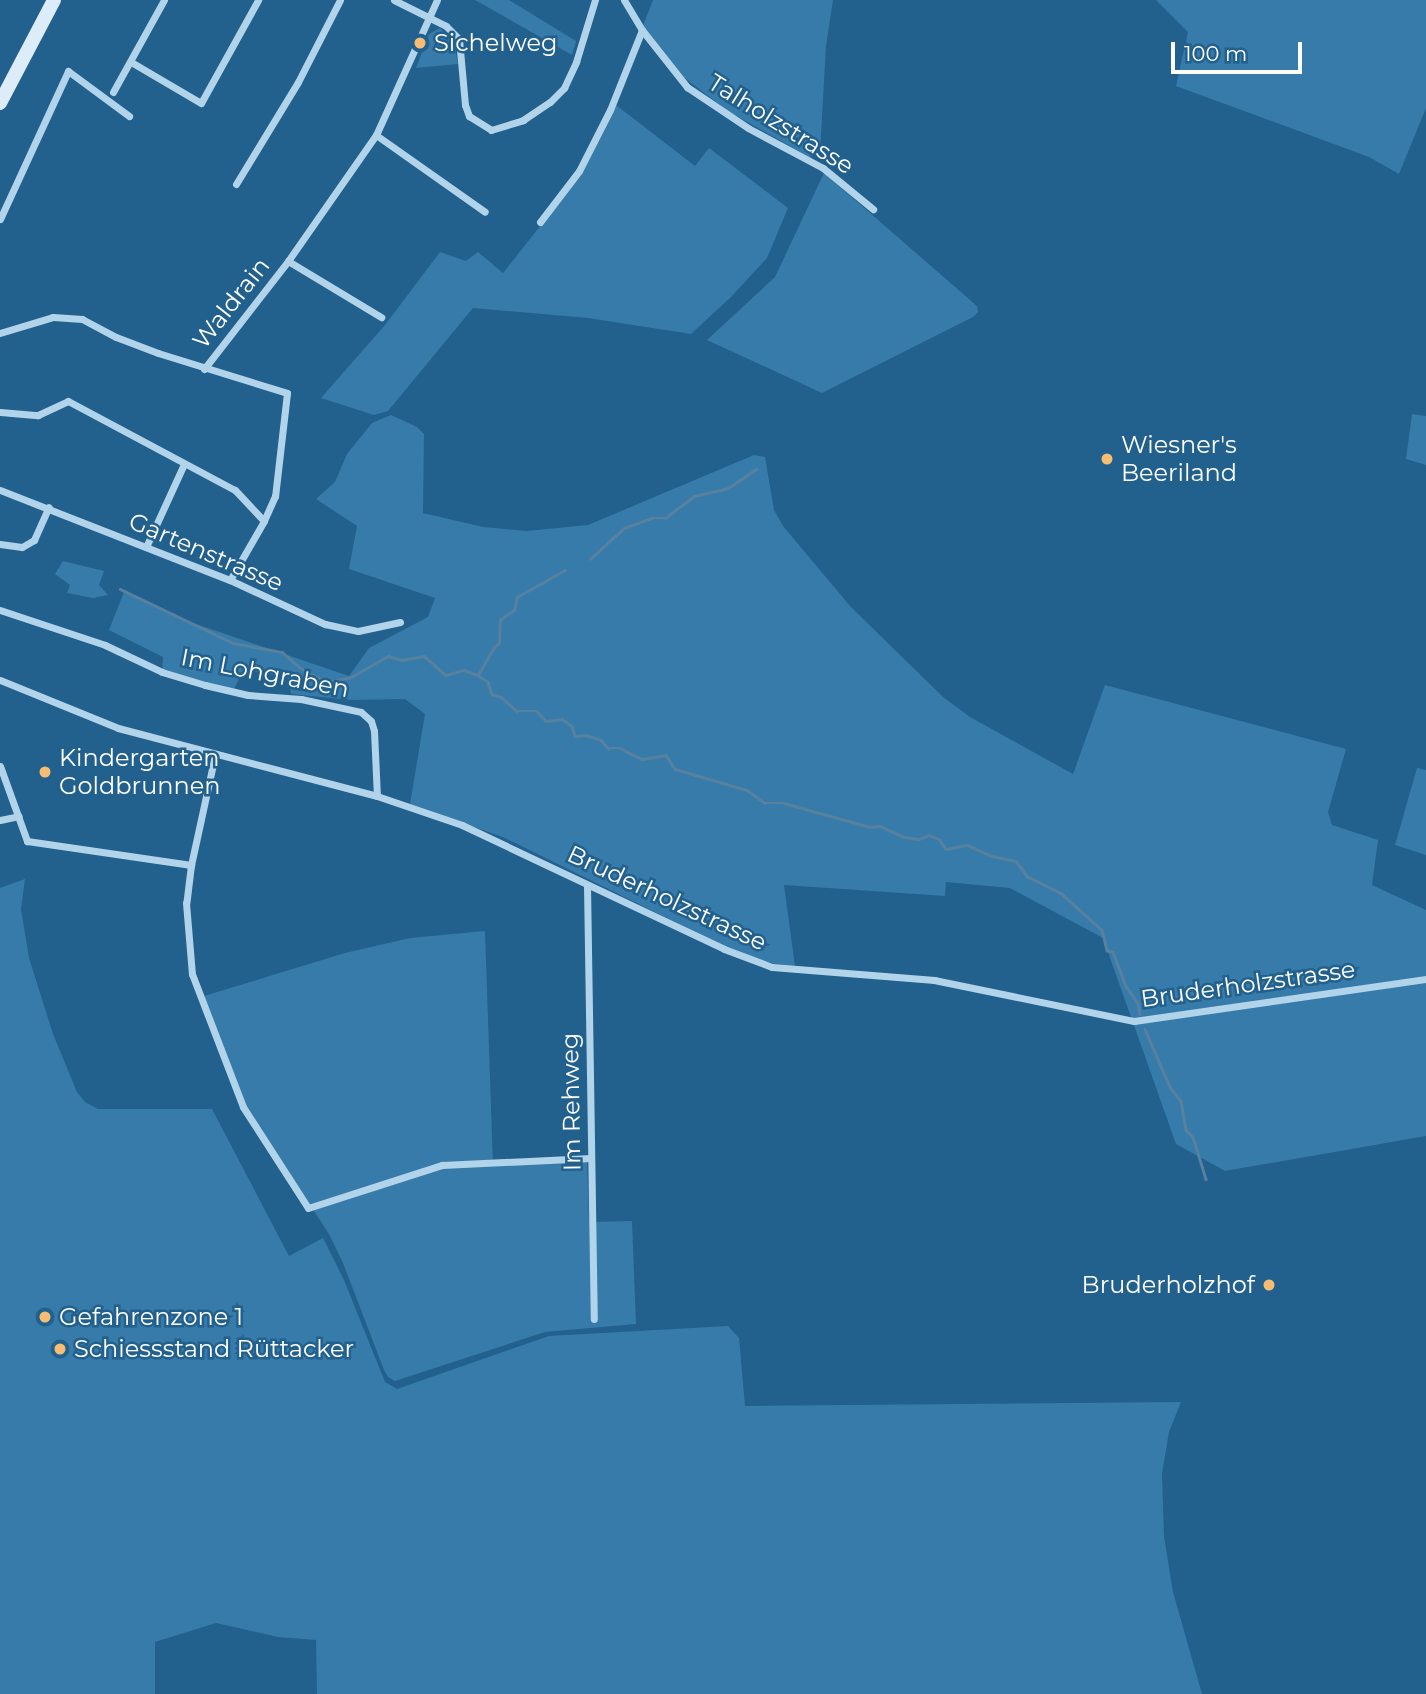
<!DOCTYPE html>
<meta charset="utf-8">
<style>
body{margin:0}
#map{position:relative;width:1426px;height:1694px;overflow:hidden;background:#22608d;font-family:Montserrat,sans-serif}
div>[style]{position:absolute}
.green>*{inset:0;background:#367baa}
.stream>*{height:2.5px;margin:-1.25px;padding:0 1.25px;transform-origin:1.25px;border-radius:1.25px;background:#57819f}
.street>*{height:7px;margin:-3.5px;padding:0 3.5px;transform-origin:3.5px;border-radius:3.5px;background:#b1d4eb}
.secondary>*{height:14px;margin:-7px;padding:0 7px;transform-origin:7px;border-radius:7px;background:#dcedf9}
.dots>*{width:19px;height:19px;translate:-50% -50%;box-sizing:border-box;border:4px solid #22608d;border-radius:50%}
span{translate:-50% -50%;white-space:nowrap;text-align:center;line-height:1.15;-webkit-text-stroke:5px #22608d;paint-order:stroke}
.poi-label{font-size:24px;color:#fff}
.left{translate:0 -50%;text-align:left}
.right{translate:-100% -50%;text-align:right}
.street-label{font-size:24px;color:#fff}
.scale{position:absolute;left:1171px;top:42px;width:131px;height:32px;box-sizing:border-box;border:4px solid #fff;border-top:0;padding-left:9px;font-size:21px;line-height:24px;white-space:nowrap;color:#fff;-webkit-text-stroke:5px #22608d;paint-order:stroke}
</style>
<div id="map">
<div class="green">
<i style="clip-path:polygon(475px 0,509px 0,576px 41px,572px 55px)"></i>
<i style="clip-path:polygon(653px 0,833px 0,826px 46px,820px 153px,809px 157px,728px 111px,682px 76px,643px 26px)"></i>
<i style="clip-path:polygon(1156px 0,1426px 0,1426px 108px,1399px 174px,1369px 157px,1176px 86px,1188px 32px)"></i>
<i style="clip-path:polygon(440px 28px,454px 43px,458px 64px,416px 68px,429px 34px)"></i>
<i style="clip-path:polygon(616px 105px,695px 166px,709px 148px,788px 208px,767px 258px,731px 297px,691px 334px,588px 318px,473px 308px,388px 411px,374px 415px,321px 398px,385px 325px,440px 252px,466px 261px,478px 252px,503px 273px,571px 187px)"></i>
<i style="clip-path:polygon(824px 173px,977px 306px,978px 312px,973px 317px,822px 393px,707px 340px,775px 277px)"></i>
<i style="clip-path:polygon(1412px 414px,1426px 416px,1426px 465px,1406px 459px)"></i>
<i style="clip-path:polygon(391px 415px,417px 427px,424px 434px,423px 513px,483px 527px,527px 531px,588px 525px,754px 455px,765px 457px,774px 510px,783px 526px,850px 606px,943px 697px,970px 717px,1073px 774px,1105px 685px,1346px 749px,1328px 812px,1332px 825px,1378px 840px,1372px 885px,1426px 910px,1426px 1136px,1225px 1171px,1176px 1144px,1103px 938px,1010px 888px,946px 882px,945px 896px,784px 885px,795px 966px,775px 964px,740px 954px,505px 838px,410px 804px,425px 714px,405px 699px,351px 700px,291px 694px,288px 678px,244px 669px,233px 691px,162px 672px,163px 657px,109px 630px,124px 592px,190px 622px,349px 676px,369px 648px,428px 617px,435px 598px,349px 569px,357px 526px,316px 499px,335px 482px,347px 454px,372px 423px)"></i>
<i style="clip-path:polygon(63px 561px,104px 571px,99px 585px,108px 595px,93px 598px,67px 593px,70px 585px,55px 574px)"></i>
<i style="clip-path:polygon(1417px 768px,1426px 770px,1426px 855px,1395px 845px)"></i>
<i style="clip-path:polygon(25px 879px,21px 909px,29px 958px,53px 1034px,77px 1092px,85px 1102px,98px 1109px,212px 1109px,289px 1256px,323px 1238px,344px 1280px,385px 1382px,397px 1389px,549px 1336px,728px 1326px,739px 1338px,745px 1406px,1181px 1402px,1169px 1432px,1162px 1473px,1164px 1536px,1173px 1592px,1202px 1694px,317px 1694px,316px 1640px,278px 1637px,216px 1623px,155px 1642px,155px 1694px,0 1694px,0 888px)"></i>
<i style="clip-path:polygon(485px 931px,493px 1165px,587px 1161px,589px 1222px,632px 1221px,636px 1324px,545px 1332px,395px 1381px,388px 1377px,384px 1370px,343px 1263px,329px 1234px,246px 1107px,204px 996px,345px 953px,410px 938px)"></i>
</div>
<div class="stream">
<i style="left:590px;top:559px;width:46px;rotate:-42.4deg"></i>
<i style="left:624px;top:528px;width:30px;rotate:-20deg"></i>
<i style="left:652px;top:518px;width:13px"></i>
<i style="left:665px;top:518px;width:36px;rotate:-37deg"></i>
<i style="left:694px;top:496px;width:35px;rotate:-13deg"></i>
<i style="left:728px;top:488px;width:34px;rotate:-34deg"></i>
<i style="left:120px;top:589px;width:125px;rotate:25.5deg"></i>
<i style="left:233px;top:643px;width:50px;rotate:10.4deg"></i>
<i style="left:282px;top:652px;width:23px;rotate:41deg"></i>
<i style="left:299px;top:667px;width:31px;rotate:29deg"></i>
<i style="left:326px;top:682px;width:25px;rotate:-11deg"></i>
<i style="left:351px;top:677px;width:43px;rotate:-29.6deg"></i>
<i style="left:388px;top:656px;width:15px;rotate:16deg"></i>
<i style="left:402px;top:660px;width:22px;rotate:-10deg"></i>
<i style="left:424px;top:656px;width:29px;rotate:41deg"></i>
<i style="left:446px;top:675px;width:19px;rotate:-16deg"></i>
<i style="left:464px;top:670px;width:15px;rotate:20deg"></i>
<i style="left:478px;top:675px;width:12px;rotate:35deg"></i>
<i style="left:488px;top:682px;width:13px;rotate:72deg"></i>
<i style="left:492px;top:694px;width:9px;rotate:18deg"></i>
<i style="left:501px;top:697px;width:21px;rotate:41deg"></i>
<i style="left:517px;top:711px;width:20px"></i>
<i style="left:537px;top:711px;width:13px;rotate:48deg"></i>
<i style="left:546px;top:721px;width:16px;rotate:-7deg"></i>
<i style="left:562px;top:719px;width:12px;rotate:35deg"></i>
<i style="left:572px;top:726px;width:10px;rotate:73deg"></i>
<i style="left:575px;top:736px;width:11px;rotate:-5deg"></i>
<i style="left:586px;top:735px;width:16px;rotate:18deg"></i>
<i style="left:601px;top:740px;width:11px;rotate:49deg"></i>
<i style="left:608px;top:748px;width:12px"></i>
<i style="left:620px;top:748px;width:25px;rotate:27deg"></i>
<i style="left:642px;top:759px;width:24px;rotate:-9deg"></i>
<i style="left:666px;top:755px;width:17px;rotate:57deg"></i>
<i style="left:675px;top:769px;width:75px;rotate:16.3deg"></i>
<i style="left:747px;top:790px;width:22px;rotate:36deg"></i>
<i style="left:765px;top:803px;width:19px"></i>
<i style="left:784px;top:803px;width:89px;rotate:15.6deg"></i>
<i style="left:870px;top:827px;width:10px;rotate:-6deg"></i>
<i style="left:880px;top:826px;width:26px;rotate:25deg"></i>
<i style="left:904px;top:837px;width:15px;rotate:8deg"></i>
<i style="left:919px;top:839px;width:11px;rotate:-22deg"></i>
<i style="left:929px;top:835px;width:11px;rotate:22deg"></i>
<i style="left:939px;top:839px;width:12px;rotate:55deg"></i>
<i style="left:946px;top:849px;width:21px;rotate:-11deg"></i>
<i style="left:967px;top:845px;width:27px;rotate:24deg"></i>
<i style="left:992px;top:856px;width:25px;rotate:12deg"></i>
<i style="left:1016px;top:861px;width:19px;rotate:54deg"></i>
<i style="left:1027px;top:876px;width:39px;rotate:27deg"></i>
<i style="left:1062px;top:894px;width:54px;rotate:42deg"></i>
<i style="left:1102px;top:930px;width:21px;rotate:76deg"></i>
<i style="left:1107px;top:950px;width:6px;rotate:18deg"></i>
<i style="left:1113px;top:952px;width:36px;rotate:69deg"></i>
<i style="left:1126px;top:986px;width:21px;rotate:55deg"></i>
<i style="left:1138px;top:1003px;width:11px;rotate:80deg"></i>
<i style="left:478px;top:675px;width:32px;rotate:-60deg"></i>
<i style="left:494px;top:647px;width:6px;rotate:-39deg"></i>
<i style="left:499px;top:643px;width:23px;rotate:-88deg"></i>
<i style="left:500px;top:620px;width:17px;rotate:-36deg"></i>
<i style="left:514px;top:610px;width:13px;rotate:-77deg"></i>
<i style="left:517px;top:597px;width:55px;rotate:-29.4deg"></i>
<i style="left:1145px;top:1029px;width:63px;rotate:66.7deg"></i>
<i style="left:1170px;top:1087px;width:18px;rotate:52deg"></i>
<i style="left:1181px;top:1101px;width:29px;rotate:80deg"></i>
<i style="left:1186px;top:1130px;width:10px;rotate:45deg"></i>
<i style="left:1193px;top:1137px;width:44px;rotate:72.8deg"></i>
</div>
<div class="street">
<i style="left:394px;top:0;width:58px;rotate:26.6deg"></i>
<i style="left:446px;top:26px;width:18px;rotate:45deg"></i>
<i style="left:459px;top:39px;width:66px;rotate:84.8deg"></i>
<i style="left:465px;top:105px;width:12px;rotate:70deg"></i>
<i style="left:469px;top:116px;width:26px;rotate:32deg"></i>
<i style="left:491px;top:130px;width:34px;rotate:-17deg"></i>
<i style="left:523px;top:120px;width:32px;rotate:-34deg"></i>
<i style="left:550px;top:102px;width:20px;rotate:-45deg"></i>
<i style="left:564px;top:88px;width:29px;rotate:-65deg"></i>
<i style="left:576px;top:62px;width:65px;rotate:-73deg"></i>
<i style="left:624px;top:0;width:35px;rotate:59deg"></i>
<i style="left:642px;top:30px;width:73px;rotate:51.7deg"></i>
<i style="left:687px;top:87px;width:73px;rotate:33.9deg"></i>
<i style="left:748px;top:128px;width:85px;rotate:28.1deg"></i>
<i style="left:823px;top:168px;width:65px;rotate:39.4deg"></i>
<i style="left:131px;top:62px;width:81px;rotate:30.4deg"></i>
<i style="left:201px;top:103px;width:118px;rotate:-61deg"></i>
<i style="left:113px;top:92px;width:105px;rotate:-61deg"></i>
<i style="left:376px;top:135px;width:133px;rotate:35.2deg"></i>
<i style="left:236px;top:184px;width:119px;rotate:-58.7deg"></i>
<i style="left:298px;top:82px;width:92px;rotate:-62.9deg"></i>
<i style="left:0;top:219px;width:163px;rotate:-65.3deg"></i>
<i style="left:68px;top:71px;width:76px;rotate:36.4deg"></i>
<i style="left:540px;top:222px;width:64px;rotate:-52.6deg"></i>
<i style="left:579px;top:171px;width:68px;rotate:-63.1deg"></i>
<i style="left:610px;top:110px;width:86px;rotate:-68.2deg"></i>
<i style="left:288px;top:261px;width:109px;rotate:31.1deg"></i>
<i style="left:0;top:333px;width:55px;rotate:-16.8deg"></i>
<i style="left:53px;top:317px;width:29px;rotate:4deg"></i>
<i style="left:82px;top:319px;width:38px;rotate:28deg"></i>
<i style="left:116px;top:337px;width:45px;rotate:20.9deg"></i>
<i style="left:158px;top:353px;width:135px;rotate:17.2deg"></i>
<i style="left:287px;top:393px;width:104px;rotate:96.6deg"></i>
<i style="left:275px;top:496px;width:27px;rotate:114deg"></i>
<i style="left:264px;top:521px;width:68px;rotate:120deg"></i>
<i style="left:204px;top:369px;width:137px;rotate:-52.1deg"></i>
<i style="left:288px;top:261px;width:154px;rotate:-55.1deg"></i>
<i style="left:376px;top:135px;width:148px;rotate:-65.7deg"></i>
<i style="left:0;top:412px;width:38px;rotate:5deg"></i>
<i style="left:38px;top:415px;width:33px;rotate:-25deg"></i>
<i style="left:68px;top:401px;width:189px;rotate:28.1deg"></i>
<i style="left:235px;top:490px;width:42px;rotate:46.9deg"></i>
<i style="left:0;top:490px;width:247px;rotate:21.4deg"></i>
<i style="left:230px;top:580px;width:105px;rotate:24.9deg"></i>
<i style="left:325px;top:624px;width:34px;rotate:12deg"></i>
<i style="left:358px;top:631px;width:43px;rotate:-12.1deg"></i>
<i style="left:0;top:544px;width:22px;rotate:8deg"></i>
<i style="left:22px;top:547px;width:14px;rotate:-30deg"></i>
<i style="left:34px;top:540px;width:36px;rotate:-66deg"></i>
<i style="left:146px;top:547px;width:91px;rotate:-65.4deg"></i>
<i style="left:0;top:610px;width:111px;rotate:18.4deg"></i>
<i style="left:105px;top:645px;width:63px;rotate:25.3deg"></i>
<i style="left:162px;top:672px;width:45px;rotate:16.8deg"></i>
<i style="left:205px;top:685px;width:44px;rotate:13.1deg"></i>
<i style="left:248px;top:695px;width:53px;rotate:4.3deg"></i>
<i style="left:301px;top:699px;width:61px;rotate:12.2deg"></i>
<i style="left:361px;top:712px;width:13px;rotate:42deg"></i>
<i style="left:371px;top:721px;width:10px;rotate:73deg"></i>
<i style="left:374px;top:731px;width:65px;rotate:87.4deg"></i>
<i style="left:0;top:680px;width:127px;rotate:22.1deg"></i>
<i style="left:118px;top:728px;width:268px;rotate:14.7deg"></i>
<i style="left:377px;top:796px;width:90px;rotate:18.8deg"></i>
<i style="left:462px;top:825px;width:290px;rotate:25.3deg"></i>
<i style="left:724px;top:949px;width:51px;rotate:20.6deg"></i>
<i style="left:772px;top:967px;width:163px;rotate:4.6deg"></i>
<i style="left:934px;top:980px;width:204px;rotate:11.6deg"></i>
<i style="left:1134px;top:1021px;width:295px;rotate:-8.2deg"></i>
<i style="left:215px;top:755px;width:113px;rotate:102.3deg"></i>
<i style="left:191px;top:865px;width:38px;rotate:97deg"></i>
<i style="left:186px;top:903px;width:71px;rotate:85.2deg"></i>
<i style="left:192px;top:974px;width:142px;rotate:69deg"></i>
<i style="left:243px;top:1107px;width:120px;rotate:57.2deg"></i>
<i style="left:308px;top:1208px;width:141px;rotate:-17.8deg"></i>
<i style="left:442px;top:1165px;width:149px;rotate:-2.7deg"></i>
<i style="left:0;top:766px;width:80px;rotate:70.2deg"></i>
<i style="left:27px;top:841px;width:166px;rotate:8.3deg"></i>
<i style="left:0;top:820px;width:19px;rotate:-12deg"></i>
<i style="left:587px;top:885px;width:434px;rotate:89.1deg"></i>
</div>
<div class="secondary">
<i style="left:0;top:103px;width:116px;rotate:-62.3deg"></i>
</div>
<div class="dots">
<i style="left:420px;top:43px;background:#f7be73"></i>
<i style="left:1107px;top:459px;background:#f7be73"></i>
<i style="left:45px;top:772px;background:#f7be73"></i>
<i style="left:1269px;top:1285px;background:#f7be73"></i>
<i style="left:45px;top:1317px;background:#f7be73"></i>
<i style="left:60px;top:1349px;background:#f7be73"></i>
</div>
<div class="poi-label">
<span class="left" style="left:434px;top:43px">Sichelweg</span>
<span class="left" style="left:1121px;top:459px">Wiesner's<br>Beeriland</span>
<span class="left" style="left:59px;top:772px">Kindergarten<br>Goldbrunnen</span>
<span class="right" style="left:1255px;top:1285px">Bruderholzhof</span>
<span class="left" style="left:59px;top:1317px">Gefahrenzone 1</span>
<span class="left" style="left:74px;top:1349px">Schiessstand Rüttacker</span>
</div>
<div class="street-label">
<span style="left:781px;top:124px;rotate:32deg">Talholzstrasse</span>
<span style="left:231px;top:303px;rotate:-52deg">Waldrain</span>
<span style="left:206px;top:552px;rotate:23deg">Gartenstrasse</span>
<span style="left:265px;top:673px;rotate:11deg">Im Lohgraben</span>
<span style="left:667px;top:898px;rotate:25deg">Bruderholzstrasse</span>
<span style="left:1248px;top:984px;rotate:-8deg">Bruderholzstrasse</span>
<span style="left:571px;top:1102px;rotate:-91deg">Im Rehweg</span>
</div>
<div class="scale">100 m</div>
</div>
